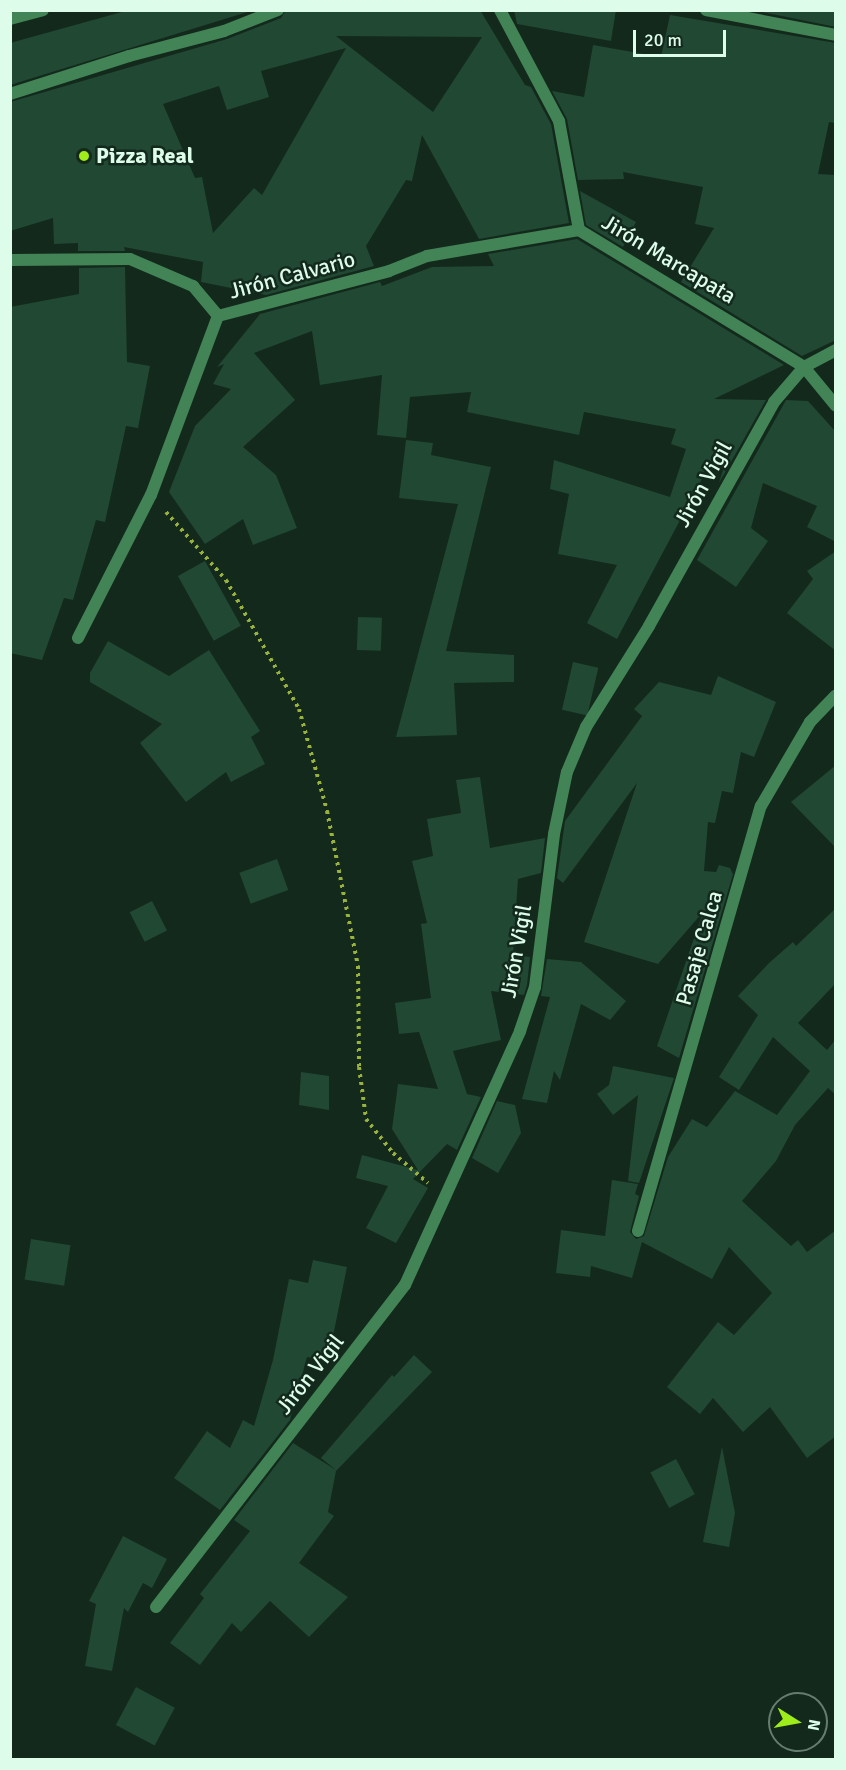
<!DOCTYPE html>
<meta charset="utf-8">
<style>
body{margin:0}
#map{position:relative;width:846px;height:1770px;overflow:hidden;background:#13291c;font-family:Signika,sans-serif}
div>[style]{position:absolute}
.building>*{inset:0;background:#204833;transform-origin:0 0}
.path>*{height:4px;margin-top:-2px;transform-origin:0;background:repeating-linear-gradient(90deg,#99b23b 0 3px,transparent 0 7.5px)}
.service>*{height:12px;margin:-6px;padding:0 6px;transform-origin:6px;border-radius:6px;background:#428456}
.minor>*{height:12px;margin:-6px;padding:0 6px;transform-origin:6px;border-radius:6px;background:#428456}
.dots>*{width:16px;height:16px;translate:-50% -50%;box-sizing:border-box;border:3px solid #13291c;border-radius:50%}
span{translate:-50% -50%;white-space:nowrap;text-align:center;line-height:1.15;-webkit-text-stroke:5px #13291c;paint-order:stroke}
.poi-label{font-size:22px;color:#ddfce9;font-weight:700}
.left{translate:0 -50%;text-align:left}
.street-label{font-size:22px;color:#ddfce9}
.frame{position:absolute;inset:0;border:12px solid #ddfce9;pointer-events:none}
.north{position:absolute;left:768px;top:1692px;width:60px;height:60px;box-sizing:border-box;background:#13291c;border:2px solid #647d6e;border-radius:50%;rotate:101deg;font-size:16px;font-weight:700;line-height:24px;text-align:center;color:#ddfce9}
.north::after{content:'';display:block;margin:auto;width:21px;height:27px;background:#9eec19;clip-path:polygon(50% 0,100% 100%,50% 72%,0 100%)}
.scale{position:absolute;left:633px;top:30px;width:93px;height:27px;box-sizing:border-box;border:3px solid #ddfce9;border-top:0;padding-left:8px;font-size:18px;line-height:21px;white-space:nowrap;color:#ddfce9;-webkit-text-stroke:4px #13291c;paint-order:stroke}
</style>
<div id="map">
<div class="building">
<i style="clip-path:polygon(129px 10px,254px 10px,10px 85px,10px 43px)"></i>
<i style="clip-path:polygon(evenodd,286px 10px,480px 10px,525px 85px,531px 87px,551px 124px,569px 223px,479px 239px,422px 135px,412px 181px,406px 180px,366px 246px,374px 266px,266px 295px,201px 282px,203px 262px,124px 247px,125px 251px,78px 251px,78px 243px,54px 244px,53px 218px,10px 231px,10px 102px,227px 39px,281px 18px,286px 10px,336px 36px,482px 37px,433px 112px,336px 36px,286px 10px,346px 48px,262px 195px,254px 188px,213px 233px,202px 177px,195px 178px,163px 104px,219px 86px,227px 110px,269px 97px,261px 71px,346px 48px)"></i>
<i style="clip-path:polygon(514px 10px,616px 10px,611px 41px,517px 24px)"></i>
<i style="clip-path:polygon(752px 10px,836px 10px,836px 27px)"></i>
<i style="clip-path:polygon(670px 15px,836px 43px,836px 123px,829px 122px,818px 174px,836px 175px,836px 340px,802px 356px,681px 282px,714px 228px,695px 224px,703px 187px,623px 172px,624px 179px,578px 180px,567px 119px,552px 91px,584px 97px,593px 45px,661px 57px)"></i>
<i style="clip-path:polygon(580px 191px,636px 222px,623px 247px,586px 225px)"></i>
<i style="clip-path:polygon(577px 239px,784px 365px,714px 399px,766px 400px,719px 483px,725px 463px,713px 458px,617px 639px,587px 623px,617px 565px,558px 554px,569px 494px,550px 489px,554px 460px,670px 497px,686px 449px,671px 444px,676px 429px,584px 412px,579px 435px,467px 412px,471px 392px,410px 397px,406px 438px,377px 435px,382px 375px,320px 385px,312px 331px,254px 353px,295px 400px,243px 447px,276px 475px,297px 528px,253px 545px,243px 519px,205px 544px,169px 492px,195px 426px,231px 389px,213px 384px,224px 364px,217px 367px,260px 314px,380px 282px,382px 286px,432px 267px,494px 266px,488px 254px)"></i>
<i style="clip-path:polygon(125px 267px,127px 362px,150px 366px,138px 428px,126px 426px,105px 522px,96px 520px,73px 600px,64px 598px,42px 660px,10px 653px,10px 307px,79px 294px,79px 268px)"></i>
<i style="clip-path:polygon(786px 400px,808px 401px,836px 432px,836px 542px,807px 527px,817px 506px,763px 483px,751px 528px,768px 541px,736px 587px,697px 560px)"></i>
<i style="clip-path:polygon(406px 440px,433px 443px,431px 455px,491px 467px,446px 651px,514px 655px,514px 682px,454px 683px,457px 735px,396px 737px,458px 504px,399px 498px)"></i>
<i style="clip-path:polygon(836px 551px,836px 651px,787px 613px,813px 579px,807px 571px)"></i>
<i style="left:205px;top:561px;width:74px;height:31px;rotate:61deg"></i>
<i style="left:358px;top:617px;width:24px;height:33px;rotate:2deg"></i>
<i style="clip-path:polygon(108px 641px,169px 676px,209px 650px,260px 731px,251px 737px,265px 764px,231px 782px,226px 772px,186px 802px,140px 743px,162px 724px,90px 682px,90px 673px)"></i>
<i style="left:573px;top:662px;width:26px;height:49px;rotate:13deg"></i>
<i style="clip-path:polygon(718px 676px,776px 702px,754px 757px,741px 752px,733px 793px,722px 791px,715px 823px,708px 822px,704px 871px,716px 872px,719px 865px,730px 868px,733px 874px,679px 1058px,657px 1046px,703px 912px,658px 964px,584px 942px,637px 783px,563px 883px,557px 878px,565px 821px,642px 716px,634px 709px,659px 682px,711px 695px)"></i>
<i style="clip-path:polygon(836px 765px,836px 848px,791px 802px)"></i>
<i style="clip-path:polygon(480px 777px,490px 848px,545px 838px,541px 873px,518px 879px,513px 955px,530px 957px,527px 985px,524px 995px,491px 991px,501px 1040px,453px 1051px,467px 1094px,481px 1097px,457px 1150px,447px 1144px,413px 1179px,428px 1188px,396px 1243px,366px 1228px,388px 1186px,356px 1178px,362px 1155px,418px 1170px,392px 1129px,398px 1084px,438px 1089px,419px 1032px,399px 1034px,395px 1003px,431px 998px,421px 924px,427px 923px,412px 861px,433px 856px,427px 819px,461px 813px,456px 780px)"></i>
<i style="left:277px;top:859px;width:33px;height:40px;rotate:70deg"></i>
<i style="left:152px;top:901px;width:33px;height:25px;rotate:63deg"></i>
<i style="clip-path:polygon(836px 908px,836px 983px,798px 1023px,827px 1050px,836px 1039px,836px 1095px,828px 1088px,795px 1125px,776px 1161px,742px 1201px,791px 1246px,798px 1240px,807px 1252px,836px 1230px,836px 1436px,807px 1458px,770px 1407px,743px 1432px,713px 1398px,700px 1414px,667px 1387px,718px 1322px,734px 1335px,772px 1293px,729px 1247px,712px 1279px,642px 1242px,632px 1278px,591px 1266px,590px 1277px,556px 1273px,561px 1230px,605px 1236px,612px 1180px,638px 1184px,635px 1194px,639px 1196px,630px 1232px,636px 1239px,644px 1236px,668px 1157px,692px 1119px,707px 1127px,735px 1091px,777px 1115px,810px 1071px,773px 1037px,739px 1090px,719px 1077px,758px 1015px,738px 996px,769px 963px,793px 942px,796px 946px)"></i>
<i style="clip-path:polygon(547px 959px,581px 962px,626px 1001px,610px 1020px,581px 1004px,560px 1080px,554px 1071px,547px 1103px,522px 1099px,550px 997px,541px 996px)"></i>
<i style="clip-path:polygon(613px 1066px,674px 1078px,639px 1183px,628px 1181px,638px 1095px,613px 1115px,597px 1094px,609px 1085px)"></i>
<i style="clip-path:polygon(301px 1072px,329px 1076px,329px 1110px,299px 1105px)"></i>
<i style="clip-path:polygon(497px 1101px,515px 1105px,521px 1133px,498px 1173px,472px 1158px)"></i>
<i style="left:31px;top:1239px;width:40px;height:41px;rotate:9deg"></i>
<i style="clip-path:polygon(313px 1260px,347px 1267px,328px 1361px,307px 1357px,290px 1420px,220px 1510px,174px 1478px,207px 1431px,230px 1448px,243px 1420px,254px 1426px,273px 1360px,289px 1279px,308px 1283px)"></i>
<i style="clip-path:polygon(414px 1355px,432px 1372px,336px 1471px,328px 1512px,334px 1516px,299px 1563px,348px 1597px,309px 1637px,270px 1601px,241px 1632px,232px 1623px,200px 1665px,170px 1643px,204px 1598px,200px 1594px,250px 1531px,234px 1520px,293px 1443px,336px 1470px,321px 1458px,392px 1375px,394px 1377px)"></i>
<i style="clip-path:polygon(722px 1447px,735px 1513px,729px 1547px,703px 1542px)"></i>
<i style="left:676px;top:1459px;width:40px;height:29px;rotate:62deg"></i>
<i style="clip-path:polygon(123px 1536px,167px 1559px,152px 1588px,143px 1583px,128px 1612px,124px 1608px,112px 1671px,85px 1666px,96px 1604px,89px 1601px)"></i>
<i style="left:136px;top:1687px;width:44px;height:43px;rotate:28deg"></i>
</div>
<div class="path">
<i style="left:166px;top:512px;width:91px;rotate:48.6deg"></i>
<i style="left:226px;top:580px;width:148px;rotate:60.5deg"></i>
<i style="left:299px;top:709px;width:106px;rotate:74.6deg"></i>
<i style="left:327px;top:811px;width:158px;rotate:78.7deg"></i>
<i style="left:358px;top:966px;width:101px;rotate:89.4deg"></i>
<i style="left:359px;top:1067px;width:52px;rotate:82.3deg"></i>
<i style="left:366px;top:1119px;width:43px;rotate:51.5deg"></i>
<i style="left:393px;top:1153px;width:46px;rotate:40.6deg"></i>
</div>
<div class="service">
<i style="left:500px;top:10px;width:126px;rotate:62deg"></i>
<i style="left:559px;top:121px;width:111px;rotate:79.6deg"></i>
<i style="left:10px;top:94px;width:125px;rotate:-17.7deg"></i>
<i style="left:129px;top:56px;width:98px;rotate:-14.7deg"></i>
<i style="left:224px;top:31px;width:58px;rotate:-21.3deg"></i>
<i style="left:10px;top:260px;width:120px;rotate:-0.5deg"></i>
<i style="left:130px;top:259px;width:69px;rotate:23.2deg"></i>
<i style="left:193px;top:286px;width:39px;rotate:50deg"></i>
<i style="left:638px;top:1231px;width:442px;rotate:-73.9deg"></i>
<i style="left:761px;top:806px;width:97px;rotate:-59.7deg"></i>
<i style="left:810px;top:722px;width:37px;rotate:-46deg"></i>
</div>
<div class="minor">
<i style="left:706px;top:10px;width:132px;rotate:10.9deg"></i>
<i style="left:10px;top:19px;width:34px;rotate:-15deg"></i>
<i style="left:78px;top:638px;width:161px;rotate:-63deg"></i>
<i style="left:151px;top:495px;width:191px;rotate:-69.5deg"></i>
<i style="left:218px;top:316px;width:177px;rotate:-14.7deg"></i>
<i style="left:389px;top:271px;width:41px;rotate:-21.5deg"></i>
<i style="left:427px;top:256px;width:154px;rotate:-9.7deg"></i>
<i style="left:579px;top:230px;width:263px;rotate:31.3deg"></i>
<i style="left:804px;top:367px;width:50px;rotate:50.6deg"></i>
<i style="left:156px;top:1607px;width:407px;rotate:-52.3deg"></i>
<i style="left:405px;top:1285px;width:279px;rotate:-65.6deg"></i>
<i style="left:520px;top:1031px;width:46px;rotate:-71.2deg"></i>
<i style="left:535px;top:987px;width:154px;rotate:-82.9deg"></i>
<i style="left:554px;top:834px;width:63px;rotate:-78.2deg"></i>
<i style="left:567px;top:772px;width:49px;rotate:-67.1deg"></i>
<i style="left:586px;top:727px;width:119px;rotate:-58deg"></i>
<i style="left:649px;top:626px;width:257px;rotate:-60.8deg"></i>
<i style="left:774px;top:402px;width:46px;rotate:-49.4deg"></i>
<i style="left:804px;top:367px;width:36px;rotate:-28deg"></i>
</div>
<div class="dots">
<i style="left:84px;top:156px;background:#9eec19"></i>
</div>
<div class="poi-label">
<span class="left" style="left:96px;top:156px">Pizza Real</span>
</div>
<div class="street-label">
<span style="left:669px;top:259px;rotate:31deg">Jirón Marcapata</span>
<span style="left:292px;top:275px;rotate:-15deg">Jirón Calvario</span>
<span style="left:703px;top:484px;rotate:-61deg">Jirón Vigil</span>
<span style="left:699px;top:948px;rotate:-74deg">Pasaje Calca</span>
<span style="left:516px;top:951px;rotate:-80deg">Jirón Vigil</span>
<span style="left:310px;top:1374px;rotate:-52deg">Jirón Vigil</span>
</div>
<div class="frame"></div>
<div class="north">N</div>
<div class="scale">20 m</div>
</div>
